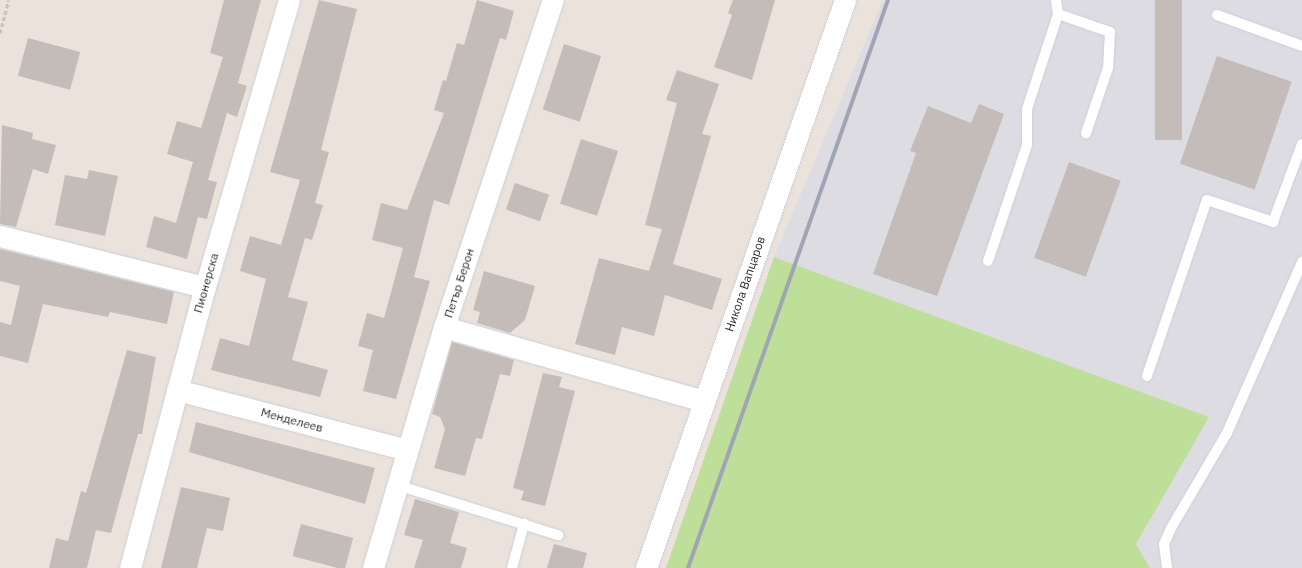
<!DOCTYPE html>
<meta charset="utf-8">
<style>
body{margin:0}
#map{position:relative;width:1302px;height:568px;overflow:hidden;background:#ebe2db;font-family:"IBM Plex Sans",sans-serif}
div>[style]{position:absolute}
.industrial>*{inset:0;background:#dddce3}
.green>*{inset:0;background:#bddf9a}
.building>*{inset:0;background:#c3bcb8;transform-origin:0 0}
.path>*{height:3px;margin-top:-1.5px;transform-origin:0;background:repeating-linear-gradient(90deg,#c3c3c3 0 4px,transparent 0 6.5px)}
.roads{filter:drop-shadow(0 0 1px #cad0da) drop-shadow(0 0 1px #cad0da)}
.lane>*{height:10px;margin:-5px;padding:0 5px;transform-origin:5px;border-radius:5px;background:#fff}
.street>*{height:21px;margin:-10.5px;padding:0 10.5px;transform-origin:10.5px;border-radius:10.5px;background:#fff}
.rail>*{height:4px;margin:-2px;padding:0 2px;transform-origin:2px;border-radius:2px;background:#9fa5b2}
span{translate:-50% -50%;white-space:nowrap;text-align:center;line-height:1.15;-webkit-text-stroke:4px #fff;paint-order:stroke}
.street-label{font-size:12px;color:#292929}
</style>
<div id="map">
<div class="industrial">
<i style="clip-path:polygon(883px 0,1302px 0,1302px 568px,1150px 568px,1136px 544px,1208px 417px,774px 257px)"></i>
</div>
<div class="green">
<i style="clip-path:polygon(774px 257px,1209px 417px,1136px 544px,1150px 568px,666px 568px)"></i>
</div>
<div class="building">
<i style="clip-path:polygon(224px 0,261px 0,238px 83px,247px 86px,237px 117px,227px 113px,208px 180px,217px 182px,207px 219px,198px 217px,187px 259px,146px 247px,154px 216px,176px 223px,193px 162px,167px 154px,177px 121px,201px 128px,223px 57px,210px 53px)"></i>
<i style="clip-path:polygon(319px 0,357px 9px,321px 150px,329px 152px,315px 203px,323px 205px,312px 240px,305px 238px,288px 297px,308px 302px,292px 360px,328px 370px,320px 397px,211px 370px,220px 338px,249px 346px,266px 279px,240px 271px,250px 236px,281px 245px,300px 180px,270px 172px)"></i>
<i style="clip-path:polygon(477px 0,514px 11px,506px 40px,500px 38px,449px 205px,434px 200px,414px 277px,430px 281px,396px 399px,363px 391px,373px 350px,358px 346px,367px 313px,384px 318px,403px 248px,372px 240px,381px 203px,407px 210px,444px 113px,434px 110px,443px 80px,446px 81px,457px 43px,464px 45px)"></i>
<i style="clip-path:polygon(733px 0,775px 0,752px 80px,714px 67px,732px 15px,728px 13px)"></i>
<i style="left:1155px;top:0;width:27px;height:140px"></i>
<i style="left:28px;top:38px;width:54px;height:39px;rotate:15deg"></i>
<i style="left:564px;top:44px;width:39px;height:69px;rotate:18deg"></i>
<i style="left:1217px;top:56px;width:79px;height:114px;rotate:19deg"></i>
<i style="clip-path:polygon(677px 70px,719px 84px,702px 134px,711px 136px,673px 264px,722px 279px,712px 310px,665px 295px,654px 336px,622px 327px,615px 355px,575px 344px,599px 258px,649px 271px,662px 229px,645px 225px,677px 103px,666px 100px)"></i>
<i style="clip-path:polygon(979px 104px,1004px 114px,937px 296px,873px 274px,916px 153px,910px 151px,928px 106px,971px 123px)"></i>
<i style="clip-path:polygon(2px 125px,33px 133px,32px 139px,56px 145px,48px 174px,33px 169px,16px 227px,0 224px)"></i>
<i style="left:581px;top:139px;width:39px;height:68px;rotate:18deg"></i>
<i style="left:1069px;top:162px;width:55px;height:102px;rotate:20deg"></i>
<i style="clip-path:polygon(89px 170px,118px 176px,105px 236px,55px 225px,65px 175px,87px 179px)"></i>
<i style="left:515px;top:183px;width:36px;height:28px;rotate:19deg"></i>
<i style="clip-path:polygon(0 249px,174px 292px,167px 324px,110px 312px,108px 317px,43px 304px,28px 363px,0 356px,0 322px,11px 325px,20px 286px,0 281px)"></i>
<i style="clip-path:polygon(484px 271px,535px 286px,525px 320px,510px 333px,477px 323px,480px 312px,473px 310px)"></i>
<i style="clip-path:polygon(452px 342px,514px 360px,510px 376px,500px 374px,482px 439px,476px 438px,465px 476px,434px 468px,445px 429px,440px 417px,432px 414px)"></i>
<i style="clip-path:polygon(127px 350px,156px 357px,142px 434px,138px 434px,111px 533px,96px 530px,87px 568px,49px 568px,56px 538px,68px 541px,81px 491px,86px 493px)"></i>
<i style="clip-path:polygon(543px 373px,562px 377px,559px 387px,575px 391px,545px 506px,521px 500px,524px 491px,513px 488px)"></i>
<i style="clip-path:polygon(196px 422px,375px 468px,365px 504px,189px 452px)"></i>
<i style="clip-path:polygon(181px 487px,230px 498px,223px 531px,207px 528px,197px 568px,161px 568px)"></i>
<i style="clip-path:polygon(415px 499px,459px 512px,450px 543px,467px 548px,461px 568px,414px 568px,423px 540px,404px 535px)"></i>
<i style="left:301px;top:524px;width:54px;height:33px;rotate:15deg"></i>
<i style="clip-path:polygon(554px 544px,587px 553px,583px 568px,547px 568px)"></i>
</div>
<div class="path">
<i style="left:0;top:33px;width:34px;rotate:-75deg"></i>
</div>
<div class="roads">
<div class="lane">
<i style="left:1056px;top:0;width:14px;rotate:82deg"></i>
<i style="left:1217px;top:15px;width:90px;rotate:20deg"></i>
<i style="left:988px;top:261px;width:122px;rotate:-71.4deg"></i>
<i style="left:1027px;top:145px;width:36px;rotate:-90deg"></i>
<i style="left:1027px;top:109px;width:100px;rotate:-71.9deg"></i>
<i style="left:1058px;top:14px;width:55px;rotate:19.1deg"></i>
<i style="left:1110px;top:32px;width:36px;rotate:93deg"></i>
<i style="left:1108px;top:68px;width:69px;rotate:108.7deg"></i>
<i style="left:1147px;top:376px;width:186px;rotate:-71.2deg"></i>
<i style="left:1207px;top:200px;width:70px;rotate:18.4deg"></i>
<i style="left:1273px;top:222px;width:83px;rotate:-69.6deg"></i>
<i style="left:397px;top:485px;width:169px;rotate:17.3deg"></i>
<i style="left:512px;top:568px;width:46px;rotate:-74.7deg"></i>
<i style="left:1167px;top:568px;width:24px;rotate:-97deg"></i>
<i style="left:1164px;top:544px;width:17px;rotate:-66deg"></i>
<i style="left:1171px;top:528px;width:110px;rotate:-59.5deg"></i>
<i style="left:1227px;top:433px;width:187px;rotate:-66.3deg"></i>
</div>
<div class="street">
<i style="left:0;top:236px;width:211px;rotate:14deg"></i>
<i style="left:444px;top:327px;width:269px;rotate:15.9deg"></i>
<i style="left:177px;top:390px;width:238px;rotate:14.6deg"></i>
<i style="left:130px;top:568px;width:291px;rotate:-75.1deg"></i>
<i style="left:205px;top:287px;width:299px;rotate:-73.7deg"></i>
<i style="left:373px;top:568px;width:251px;rotate:-73.6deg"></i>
<i style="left:444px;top:327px;width:345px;rotate:-71.6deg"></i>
<i style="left:646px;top:568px;width:602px;rotate:-70.69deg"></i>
</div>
</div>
<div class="rail">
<i style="left:688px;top:568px;width:602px;rotate:-70.6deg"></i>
</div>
<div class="street-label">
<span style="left:206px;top:283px;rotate:-74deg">Пионерска</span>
<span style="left:459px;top:283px;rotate:-72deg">Петър Берон</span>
<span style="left:745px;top:284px;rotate:-71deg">Никола Вапцаров</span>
<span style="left:292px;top:420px;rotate:15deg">Менделеев</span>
</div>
</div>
